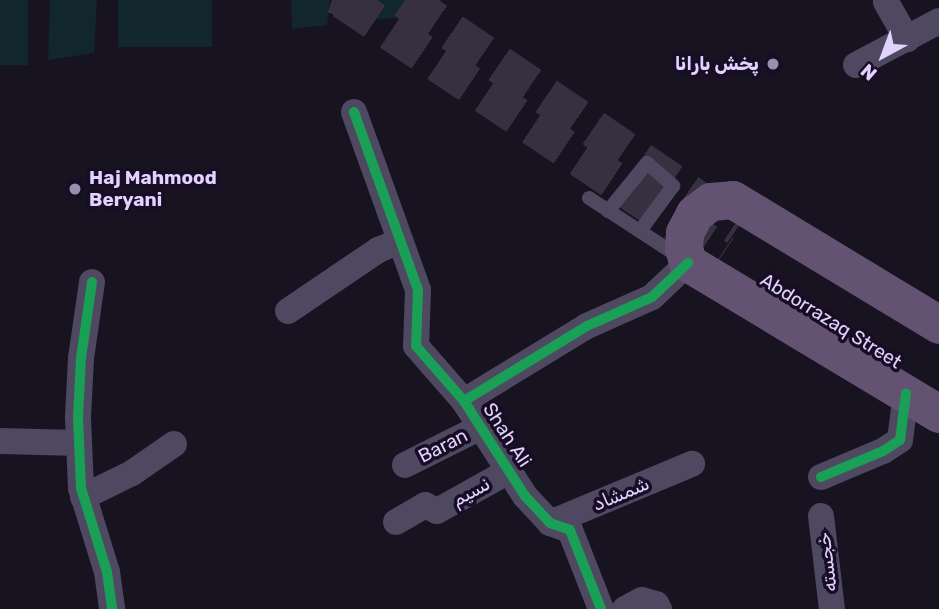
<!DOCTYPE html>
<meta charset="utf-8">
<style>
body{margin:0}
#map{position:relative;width:939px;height:609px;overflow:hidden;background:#181320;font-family:Rubik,"Noto Naskh Arabic",sans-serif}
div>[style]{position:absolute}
.green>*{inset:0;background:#12272d;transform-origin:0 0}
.street-tunnel>*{height:26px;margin-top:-13px;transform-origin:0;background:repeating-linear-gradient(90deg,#363041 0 26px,transparent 0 39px)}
.primary-tunnel>*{height:38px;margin-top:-19px;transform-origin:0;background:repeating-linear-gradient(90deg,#363041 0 38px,transparent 0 57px)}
.lane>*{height:14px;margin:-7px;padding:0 7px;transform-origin:7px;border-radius:7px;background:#4e4861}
.street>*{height:26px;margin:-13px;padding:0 13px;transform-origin:13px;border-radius:13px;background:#4e4861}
.primary>*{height:38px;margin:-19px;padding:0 19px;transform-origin:19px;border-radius:19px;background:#645272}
.primary-bridge>*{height:38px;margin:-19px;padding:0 19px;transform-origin:19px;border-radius:19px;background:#645272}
.cycleway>*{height:10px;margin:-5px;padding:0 5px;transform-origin:5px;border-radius:5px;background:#1a9f57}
.dots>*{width:19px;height:19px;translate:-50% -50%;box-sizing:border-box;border:4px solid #170e25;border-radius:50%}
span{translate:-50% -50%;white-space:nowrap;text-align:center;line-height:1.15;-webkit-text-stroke:7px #170e25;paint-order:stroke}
.poi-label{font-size:19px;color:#e1d2ff;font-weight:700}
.right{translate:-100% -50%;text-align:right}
.left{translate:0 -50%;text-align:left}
.street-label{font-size:19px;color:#e1d2ff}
.north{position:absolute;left:848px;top:21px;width:70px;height:70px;-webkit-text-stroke:5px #170e25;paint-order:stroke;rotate:221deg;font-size:19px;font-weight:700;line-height:28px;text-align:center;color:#e1d2ff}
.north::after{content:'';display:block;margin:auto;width:24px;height:32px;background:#e1d2ff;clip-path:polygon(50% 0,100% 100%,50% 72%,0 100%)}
</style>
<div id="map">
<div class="green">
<i style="left:0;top:0;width:28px;height:65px"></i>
<i style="clip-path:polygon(50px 0,97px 0,94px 53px,48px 60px)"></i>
<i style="left:118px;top:0;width:94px;height:47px"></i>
<i style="clip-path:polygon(291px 0,330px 0,327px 25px,292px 29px)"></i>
<i style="clip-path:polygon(347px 0,409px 0,409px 16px,347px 23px)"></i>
</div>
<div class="street-tunnel">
<i style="left:332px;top:0;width:27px;rotate:20deg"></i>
</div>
<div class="primary-tunnel">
<i style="left:343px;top:0;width:457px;rotate:33.7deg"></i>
<i style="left:405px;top:0;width:403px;rotate:34.3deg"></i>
</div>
<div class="lane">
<i style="left:589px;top:198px;width:110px;rotate:33.1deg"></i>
<i style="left:608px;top:211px;width:62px;rotate:-50.9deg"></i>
<i style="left:647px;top:163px;width:35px;rotate:41deg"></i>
<i style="left:673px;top:186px;width:56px;rotate:126.3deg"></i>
</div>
<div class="street">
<i style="left:886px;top:2px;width:43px;rotate:60.4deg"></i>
<i style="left:856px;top:65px;width:94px;rotate:-27.9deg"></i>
<i style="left:354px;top:112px;width:189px;rotate:70.2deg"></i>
<i style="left:418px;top:290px;width:56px;rotate:92deg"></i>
<i style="left:416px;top:346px;width:73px;rotate:48.9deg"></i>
<i style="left:464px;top:401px;width:113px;rotate:57.3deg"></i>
<i style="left:525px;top:496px;width:37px;rotate:47deg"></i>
<i style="left:550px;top:523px;width:21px;rotate:19deg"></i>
<i style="left:570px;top:530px;width:85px;rotate:68.6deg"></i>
<i style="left:92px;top:282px;width:77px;rotate:98.2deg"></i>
<i style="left:81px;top:358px;width:59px;rotate:92.9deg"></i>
<i style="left:78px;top:417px;width:71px;rotate:87.6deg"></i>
<i style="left:81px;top:488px;width:88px;rotate:72.8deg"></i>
<i style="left:107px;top:572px;width:37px;rotate:82deg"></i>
<i style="left:288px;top:311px;width:109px;rotate:-34.1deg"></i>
<i style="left:378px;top:250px;width:24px;rotate:-22deg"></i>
<i style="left:464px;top:401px;width:144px;rotate:-31.4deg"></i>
<i style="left:587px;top:326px;width:71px;rotate:-24deg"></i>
<i style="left:652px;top:297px;width:50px;rotate:-43.4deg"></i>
<i style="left:0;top:441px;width:79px;rotate:1.5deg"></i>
<i style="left:405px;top:465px;width:85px;rotate:-26.6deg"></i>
<i style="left:821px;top:477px;width:67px;rotate:-22.8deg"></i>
<i style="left:883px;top:451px;width:20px;rotate:-33deg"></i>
<i style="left:900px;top:440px;width:47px;rotate:-82.7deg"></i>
<i style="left:83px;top:497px;width:55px;rotate:-26.1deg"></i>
<i style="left:132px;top:473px;width:51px;rotate:-34.6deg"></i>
<i style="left:821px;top:516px;width:94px;rotate:83.3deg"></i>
<i style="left:396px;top:522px;width:34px;rotate:-30deg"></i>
<i style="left:425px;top:505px;width:13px;rotate:27deg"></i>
<i style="left:437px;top:511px;width:82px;rotate:-29.1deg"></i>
<i style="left:550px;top:523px;width:154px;rotate:-22.6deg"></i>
<i style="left:625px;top:609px;width:19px;rotate:-28deg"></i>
<i style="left:642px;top:600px;width:15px;rotate:16deg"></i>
<i style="left:656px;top:604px;width:6px;rotate:59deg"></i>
</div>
<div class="primary">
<i style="left:733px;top:200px;width:241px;rotate:31.2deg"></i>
<i style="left:688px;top:263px;width:293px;rotate:31deg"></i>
</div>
<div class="primary-bridge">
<i style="left:688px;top:263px;width:16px;rotate:-105deg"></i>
<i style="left:684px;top:248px;width:15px;rotate:-86deg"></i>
<i style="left:685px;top:233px;width:21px;rotate:-62deg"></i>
<i style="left:695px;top:214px;width:20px;rotate:-37deg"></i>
<i style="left:711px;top:202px;width:22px;rotate:-5deg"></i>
</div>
<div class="cycleway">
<i style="left:354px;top:112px;width:189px;rotate:70.2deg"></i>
<i style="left:418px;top:290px;width:56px;rotate:92deg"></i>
<i style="left:416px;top:346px;width:73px;rotate:48.9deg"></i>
<i style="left:464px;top:401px;width:113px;rotate:57.3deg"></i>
<i style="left:525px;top:496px;width:37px;rotate:47deg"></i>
<i style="left:550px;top:523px;width:21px;rotate:19deg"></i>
<i style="left:570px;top:530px;width:85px;rotate:68.6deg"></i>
<i style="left:92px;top:282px;width:77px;rotate:98.2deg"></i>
<i style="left:81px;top:358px;width:59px;rotate:92.9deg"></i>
<i style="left:78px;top:417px;width:71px;rotate:87.6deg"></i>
<i style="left:81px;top:488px;width:88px;rotate:72.8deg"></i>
<i style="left:107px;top:572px;width:37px;rotate:82deg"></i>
<i style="left:464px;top:401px;width:144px;rotate:-31.4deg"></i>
<i style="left:587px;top:326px;width:71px;rotate:-24deg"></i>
<i style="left:652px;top:297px;width:50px;rotate:-43.4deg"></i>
<i style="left:821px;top:477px;width:67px;rotate:-22.8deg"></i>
<i style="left:883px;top:451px;width:20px;rotate:-33deg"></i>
<i style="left:900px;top:440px;width:47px;rotate:-82.7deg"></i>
</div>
<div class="dots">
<i style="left:773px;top:64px;background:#9b8fb1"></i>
<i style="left:75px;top:189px;background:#9b8fb1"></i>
</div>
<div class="poi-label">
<span class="right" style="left:759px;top:64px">پخش بارانا</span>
<span class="left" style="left:89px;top:189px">Haj Mahmood<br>Beryani</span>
</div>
<div class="street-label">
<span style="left:831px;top:321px;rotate:32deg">Abdorrazaq Street</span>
<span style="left:507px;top:435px;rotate:57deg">Shah Ali</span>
<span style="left:443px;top:446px;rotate:-27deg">Baran</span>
<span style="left:471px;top:492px;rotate:-29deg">نسیم</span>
<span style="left:621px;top:494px;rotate:-23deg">شمشاد</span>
<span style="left:827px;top:562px;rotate:-97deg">خجسته</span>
</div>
<div class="north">N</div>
</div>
